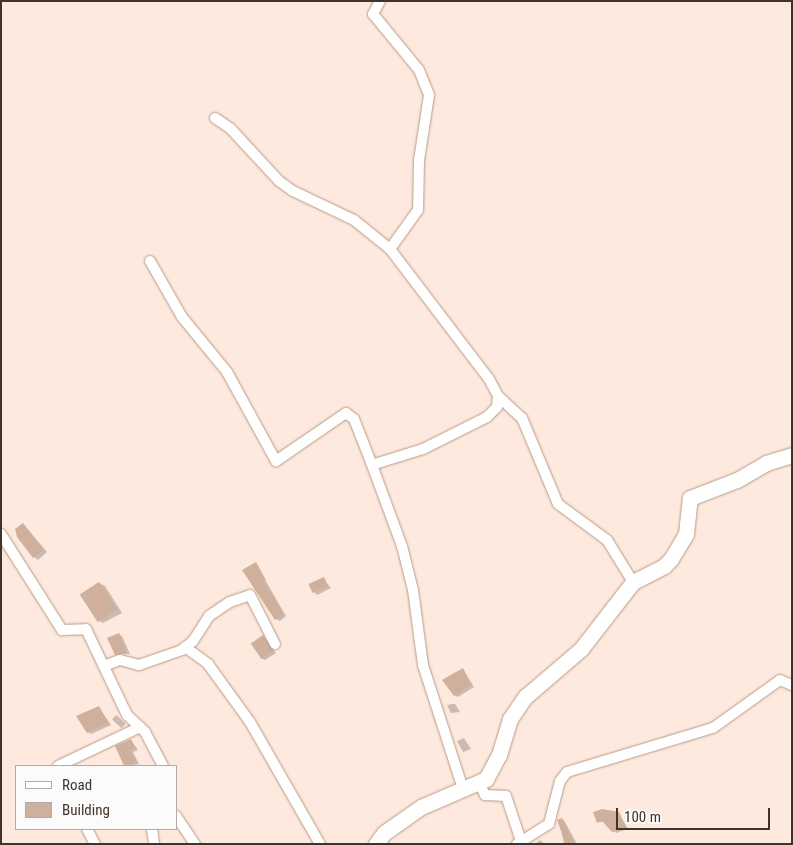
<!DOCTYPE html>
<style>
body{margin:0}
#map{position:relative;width:793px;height:845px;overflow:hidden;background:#fde9dd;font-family:"Roboto Condensed",sans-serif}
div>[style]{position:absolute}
.shadow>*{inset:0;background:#0003;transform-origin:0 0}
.building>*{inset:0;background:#cfb09c;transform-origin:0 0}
.roads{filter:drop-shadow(0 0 1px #b99a87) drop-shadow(0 0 1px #b99a87)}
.street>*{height:10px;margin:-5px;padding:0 5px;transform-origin:5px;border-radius:5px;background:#fff}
.secondary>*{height:15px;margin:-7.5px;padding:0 7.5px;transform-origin:7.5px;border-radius:7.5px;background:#fff}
span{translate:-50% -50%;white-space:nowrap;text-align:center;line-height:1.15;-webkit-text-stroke:4.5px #fbfbfb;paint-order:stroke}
.frame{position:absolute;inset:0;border:2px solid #40332b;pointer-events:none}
.legend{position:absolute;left:15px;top:765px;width:162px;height:65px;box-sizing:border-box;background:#fbfbfb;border:1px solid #b0aba8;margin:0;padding:6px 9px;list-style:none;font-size:15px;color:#40332b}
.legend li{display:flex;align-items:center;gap:10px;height:25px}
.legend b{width:25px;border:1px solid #b0aba8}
.scale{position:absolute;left:616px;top:808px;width:154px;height:22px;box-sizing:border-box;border:2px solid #40332b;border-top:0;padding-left:6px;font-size:15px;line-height:18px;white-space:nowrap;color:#40332b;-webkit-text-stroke:4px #fbfbfb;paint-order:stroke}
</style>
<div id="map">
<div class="shadow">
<i style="clip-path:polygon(23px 524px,47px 552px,38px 560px,34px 557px)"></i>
<i style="clip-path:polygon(256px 564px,286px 616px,280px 621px,276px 619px)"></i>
<i style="clip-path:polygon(323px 578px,331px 588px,317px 595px,309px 585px)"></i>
<i style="clip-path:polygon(99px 583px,105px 586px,122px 613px,103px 623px,96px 619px)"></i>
<i style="clip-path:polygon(119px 634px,122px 636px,130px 654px,116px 654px)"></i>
<i style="clip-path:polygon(263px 636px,276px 653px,265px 660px,261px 658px)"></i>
<i style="clip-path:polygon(463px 669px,474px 687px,458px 697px,454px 695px)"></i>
<i style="clip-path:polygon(453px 704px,455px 704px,460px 712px,451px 713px,447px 705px)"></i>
<i style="clip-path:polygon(99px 708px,111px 725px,91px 734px,88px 732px)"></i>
<i style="left:116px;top:715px;width:13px;height:6px;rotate:42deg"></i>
<i style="clip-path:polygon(464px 738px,471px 749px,463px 752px,457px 741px)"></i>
<i style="clip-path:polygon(131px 740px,138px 750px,133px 752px,139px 764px,126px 766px,117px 747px)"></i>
<i style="clip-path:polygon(619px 813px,628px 829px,616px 833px,605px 822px,598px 822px)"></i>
<i style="clip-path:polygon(562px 819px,565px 822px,577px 844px,564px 844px,559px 821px)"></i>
<i style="clip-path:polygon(540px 840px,545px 844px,535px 844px)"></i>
</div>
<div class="building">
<i style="clip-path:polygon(23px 523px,44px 550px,33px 558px,17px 537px,15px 529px)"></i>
<i style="clip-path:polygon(256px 562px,266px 580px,263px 581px,284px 614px,275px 620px,242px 570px)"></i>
<i style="left:324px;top:577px;width:10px;height:17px;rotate:66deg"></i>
<i style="left:99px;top:582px;width:33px;height:23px;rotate:57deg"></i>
<i style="clip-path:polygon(119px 633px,127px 653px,115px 655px,107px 638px)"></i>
<i style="left:263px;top:635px;width:19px;height:15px;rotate:55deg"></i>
<i style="clip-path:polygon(463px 668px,471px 685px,454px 696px,442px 680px)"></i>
<i style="clip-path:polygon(99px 706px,108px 722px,87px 733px,76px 716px)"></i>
<i style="clip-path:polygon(131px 739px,135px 748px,130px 750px,136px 762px,124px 766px,115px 746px)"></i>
<i style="clip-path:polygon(602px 809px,619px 812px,626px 828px,612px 832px,602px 821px,597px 823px,593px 812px)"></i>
<i style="clip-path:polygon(562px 818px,575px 844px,566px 844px,557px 820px)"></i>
</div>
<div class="roads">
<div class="street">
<i style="left:380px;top:1px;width:15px;rotate:118deg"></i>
<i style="left:373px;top:14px;width:72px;rotate:50.6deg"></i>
<i style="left:419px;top:70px;width:27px;rotate:68deg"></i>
<i style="left:429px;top:95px;width:66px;rotate:98.7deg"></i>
<i style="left:419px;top:160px;width:50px;rotate:91.1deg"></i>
<i style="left:418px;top:210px;width:48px;rotate:125.7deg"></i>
<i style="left:390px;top:249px;width:163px;rotate:52.7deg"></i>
<i style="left:489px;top:379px;width:19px;rotate:62deg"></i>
<i style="left:498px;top:396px;width:11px;rotate:95deg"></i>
<i style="left:497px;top:407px;width:14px;rotate:135deg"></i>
<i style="left:487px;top:417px;width:72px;rotate:153.4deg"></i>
<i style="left:423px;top:449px;width:53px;rotate:162.6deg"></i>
<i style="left:372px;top:465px;width:86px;rotate:69.7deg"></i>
<i style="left:402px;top:546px;width:45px;rotate:76deg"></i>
<i style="left:413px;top:590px;width:76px;rotate:82.4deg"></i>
<i style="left:423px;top:665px;width:130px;rotate:72.1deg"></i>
<i style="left:215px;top:118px;width:18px;rotate:34deg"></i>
<i style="left:230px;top:128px;width:72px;rotate:47.2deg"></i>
<i style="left:279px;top:181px;width:17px;rotate:36deg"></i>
<i style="left:293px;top:191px;width:68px;rotate:25.4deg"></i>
<i style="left:354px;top:220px;width:46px;rotate:38.9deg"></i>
<i style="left:150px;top:261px;width:64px;rotate:60.3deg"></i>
<i style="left:182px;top:317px;width:71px;rotate:50.7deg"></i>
<i style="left:227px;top:372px;width:102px;rotate:61.2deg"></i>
<i style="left:276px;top:461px;width:85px;rotate:-34.4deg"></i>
<i style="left:346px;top:413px;width:10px;rotate:37deg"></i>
<i style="left:354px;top:419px;width:49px;rotate:68.6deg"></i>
<i style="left:498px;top:396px;width:33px;rotate:43deg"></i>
<i style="left:522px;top:418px;width:93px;rotate:67.3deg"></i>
<i style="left:558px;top:504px;width:61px;rotate:36.3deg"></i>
<i style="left:607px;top:540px;width:49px;rotate:58.2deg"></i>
<i style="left:1px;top:534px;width:114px;rotate:57.6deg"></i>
<i style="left:62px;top:630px;width:24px;rotate:-2deg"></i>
<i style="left:86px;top:629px;width:95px;rotate:64.5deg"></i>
<i style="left:127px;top:715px;width:25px;rotate:43deg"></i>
<i style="left:145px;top:732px;width:38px;rotate:62deg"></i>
<i style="left:185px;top:647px;width:29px;rotate:36deg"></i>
<i style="left:208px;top:664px;width:72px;rotate:54.1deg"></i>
<i style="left:250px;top:722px;width:141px;rotate:60.2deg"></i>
<i style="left:104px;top:666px;width:17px;rotate:-21deg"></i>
<i style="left:120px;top:660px;width:20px;rotate:15deg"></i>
<i style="left:139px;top:665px;width:46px;rotate:-19.2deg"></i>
<i style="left:182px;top:650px;width:14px;rotate:-39deg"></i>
<i style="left:193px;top:641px;width:30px;rotate:-57deg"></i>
<i style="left:209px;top:616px;width:25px;rotate:-34deg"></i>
<i style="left:230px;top:602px;width:21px;rotate:-19deg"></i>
<i style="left:250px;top:595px;width:55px;rotate:63deg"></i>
<i style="left:58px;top:766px;width:91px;rotate:-25.4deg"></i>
<i style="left:480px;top:784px;width:12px;rotate:66deg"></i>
<i style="left:485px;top:795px;width:21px;rotate:3deg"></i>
<i style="left:506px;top:796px;width:51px;rotate:71.6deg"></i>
<i style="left:176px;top:816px;width:34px;rotate:56deg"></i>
<i style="left:87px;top:829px;width:17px;rotate:62deg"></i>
<i style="left:152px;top:829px;width:15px;rotate:82deg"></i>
<i style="left:517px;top:844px;width:38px;rotate:-32deg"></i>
<i style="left:549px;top:824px;width:44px;rotate:-75.7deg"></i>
<i style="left:560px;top:781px;width:11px;rotate:-52deg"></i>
<i style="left:567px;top:772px;width:152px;rotate:-16.8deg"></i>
<i style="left:713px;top:728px;width:82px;rotate:-35.6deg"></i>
<i style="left:780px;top:680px;width:13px;rotate:23deg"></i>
</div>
<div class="secondary">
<i style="left:376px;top:844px;width:14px;rotate:-54deg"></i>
<i style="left:384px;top:833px;width:45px;rotate:-35.1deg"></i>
<i style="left:421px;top:807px;width:71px;rotate:-23.3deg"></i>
<i style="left:486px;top:779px;width:27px;rotate:-62deg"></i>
<i style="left:499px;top:755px;width:38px;rotate:-73deg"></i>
<i style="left:510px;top:719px;width:27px;rotate:-56deg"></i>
<i style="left:525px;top:697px;width:74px;rotate:-40.6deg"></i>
<i style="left:581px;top:649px;width:85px;rotate:-52.2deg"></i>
<i style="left:633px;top:582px;width:35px;rotate:-27deg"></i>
<i style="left:664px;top:566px;width:10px;rotate:-45deg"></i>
<i style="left:671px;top:559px;width:29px;rotate:-59deg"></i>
<i style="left:686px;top:534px;width:36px;rotate:-84deg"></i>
<i style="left:690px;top:498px;width:50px;rotate:-21deg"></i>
<i style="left:737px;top:480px;width:34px;rotate:-30deg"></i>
<i style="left:766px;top:463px;width:27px;rotate:-17deg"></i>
</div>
</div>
<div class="frame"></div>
<ul class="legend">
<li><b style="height:6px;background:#fff"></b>Road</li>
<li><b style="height:14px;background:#cfb09c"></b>Building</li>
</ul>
<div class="scale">100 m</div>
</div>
